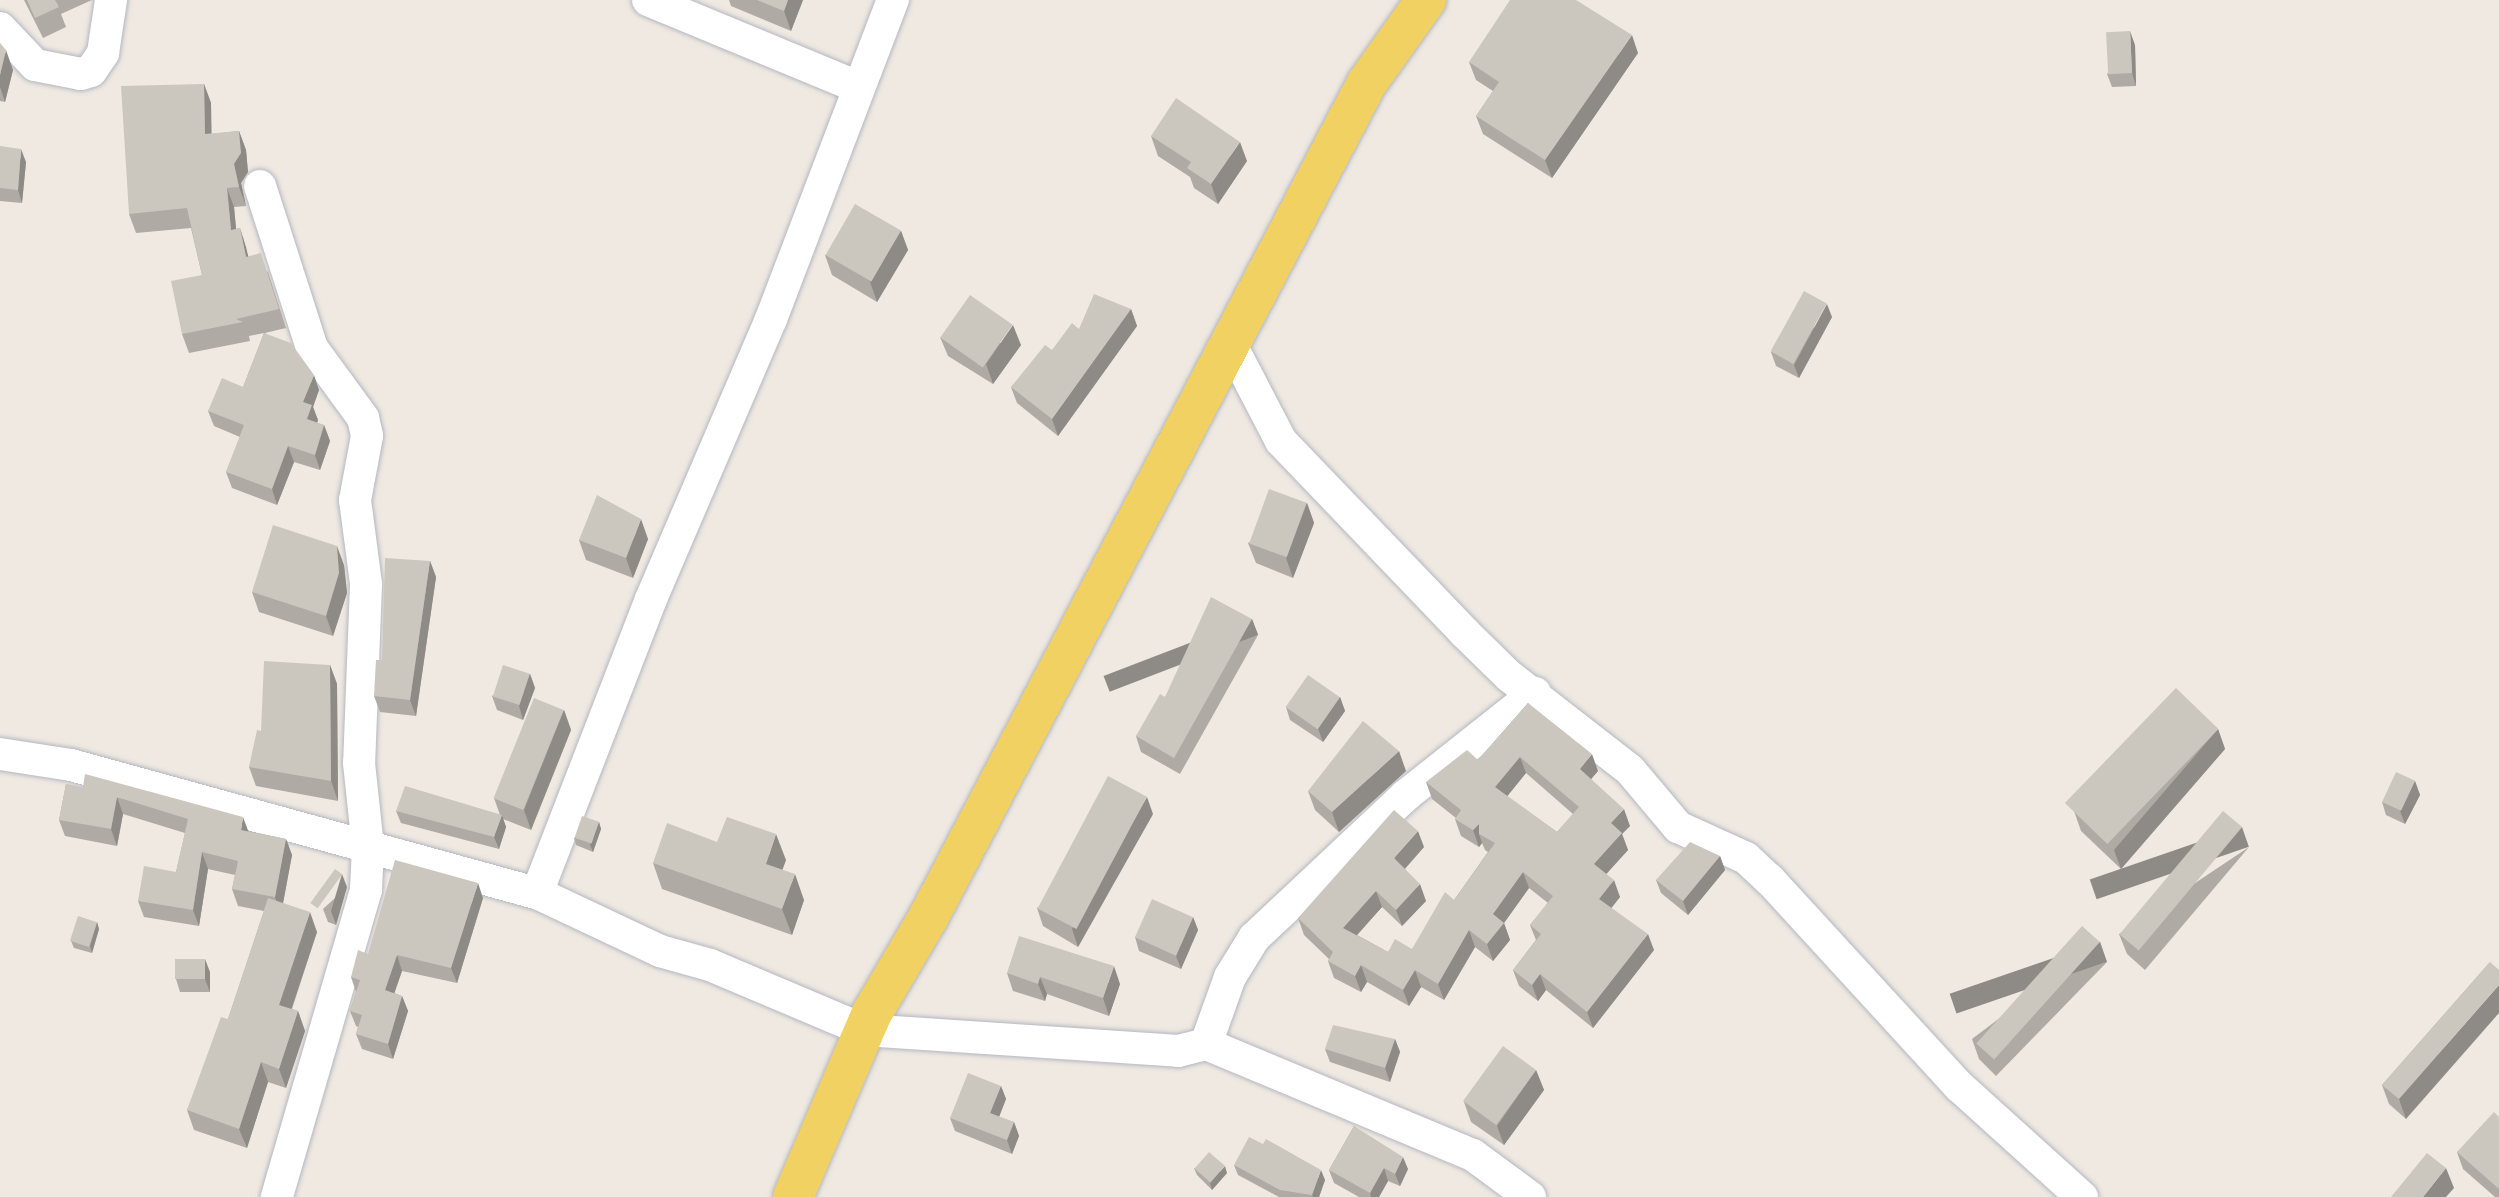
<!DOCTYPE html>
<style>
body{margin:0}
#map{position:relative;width:2499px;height:1197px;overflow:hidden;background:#efe9e1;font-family:Helvetica,sans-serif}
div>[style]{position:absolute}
.roads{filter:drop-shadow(0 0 2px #b4b7c1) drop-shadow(0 0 2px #b4b7c1)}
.minor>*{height:32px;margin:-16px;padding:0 16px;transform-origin:16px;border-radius:16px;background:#fff}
.major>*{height:40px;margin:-20px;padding:0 20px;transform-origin:20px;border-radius:20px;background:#f2d163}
.wall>*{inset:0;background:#afaba4}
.shaded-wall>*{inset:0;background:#8e8b86;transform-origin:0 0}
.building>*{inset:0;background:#cbc7bf;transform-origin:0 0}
span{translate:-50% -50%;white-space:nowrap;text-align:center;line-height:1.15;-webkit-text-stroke:7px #fff;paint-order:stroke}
</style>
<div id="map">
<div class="roads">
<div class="minor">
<i style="left:648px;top:0;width:227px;rotate:22.5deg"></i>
<i style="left:0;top:28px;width:51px;rotate:46.6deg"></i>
<i style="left:35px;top:65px;width:47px;rotate:11.1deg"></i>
<i style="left:81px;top:74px;width:10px;rotate:-17deg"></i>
<i style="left:91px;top:71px;width:22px;rotate:-56deg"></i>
<i style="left:103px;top:53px;width:54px;rotate:-81.4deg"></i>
<i style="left:260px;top:186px;width:170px;rotate:72.2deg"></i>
<i style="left:312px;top:348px;width:87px;rotate:53.9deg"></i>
<i style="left:363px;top:418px;width:18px;rotate:77deg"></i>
<i style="left:367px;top:436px;width:65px;rotate:100.6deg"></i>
<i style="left:355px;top:500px;width:85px;rotate:82.5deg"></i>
<i style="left:366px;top:584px;width:179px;rotate:92.2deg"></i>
<i style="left:359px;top:763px;width:84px;rotate:83.9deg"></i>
<i style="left:368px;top:847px;width:43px;rotate:92.7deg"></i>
<i style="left:366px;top:890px;width:320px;rotate:106.2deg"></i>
<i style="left:1230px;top:343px;width:110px;rotate:62.5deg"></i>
<i style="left:1281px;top:441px;width:265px;rotate:46.2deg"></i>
<i style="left:1464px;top:632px;width:63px;rotate:44.4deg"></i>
<i style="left:1509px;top:676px;width:153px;rotate:37.8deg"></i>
<i style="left:1630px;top:770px;width:75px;rotate:49.9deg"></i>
<i style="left:1678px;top:827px;width:75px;rotate:24.5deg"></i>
<i style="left:1746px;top:858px;width:33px;rotate:43deg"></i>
<i style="left:1770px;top:880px;width:280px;rotate:47.5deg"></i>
<i style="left:1959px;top:1086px;width:166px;rotate:42.1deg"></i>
<i style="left:0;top:754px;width:72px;rotate:8.8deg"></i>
<i style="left:71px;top:765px;width:483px;rotate:15.4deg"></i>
<i style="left:537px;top:893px;width:136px;rotate:25.2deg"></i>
<i style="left:660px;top:951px;width:52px;rotate:15.6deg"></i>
<i style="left:710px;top:965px;width:167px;rotate:22.9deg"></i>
<i style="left:864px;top:1030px;width:315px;rotate:3.8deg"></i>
<i style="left:1178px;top:1051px;width:29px;rotate:-14deg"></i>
<i style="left:1206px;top:1044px;width:289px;rotate:22.6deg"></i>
<i style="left:1473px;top:1155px;width:71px;rotate:36.4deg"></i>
<i style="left:537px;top:893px;width:315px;rotate:-68.8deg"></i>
<i style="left:651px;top:599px;width:305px;rotate:-66.8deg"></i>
<i style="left:771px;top:319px;width:342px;rotate:-69.1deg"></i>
<i style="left:1206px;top:1044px;width:71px;rotate:-70.3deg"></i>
<i style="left:1230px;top:977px;width:46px;rotate:-58.4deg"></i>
<i style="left:1254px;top:938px;width:207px;rotate:-43.2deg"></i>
<i style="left:1405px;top:796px;width:166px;rotate:-38.4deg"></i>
</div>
<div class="major">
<i style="left:793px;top:1197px;width:200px;rotate:-66.8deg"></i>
<i style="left:872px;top:1013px;width:110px;rotate:-59.5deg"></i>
<i style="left:928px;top:918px;width:943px;rotate:-62.27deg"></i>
<i style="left:1367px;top:83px;width:102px;rotate:-54.6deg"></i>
</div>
</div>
<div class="wall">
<i style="clip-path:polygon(24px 0,92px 0,61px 14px,66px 27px,43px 38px)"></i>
<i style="clip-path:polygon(729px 0,803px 0,791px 31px,731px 6px)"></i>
<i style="clip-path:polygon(0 43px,13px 70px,5px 102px,0 101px)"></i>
<i style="clip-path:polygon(2135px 45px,2136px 86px,2112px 87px,2107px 74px)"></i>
<i style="clip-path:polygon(1638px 53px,1552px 178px,1483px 134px,1476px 116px,1493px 91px,1476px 80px,1469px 62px)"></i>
<i style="clip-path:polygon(204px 84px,211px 103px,211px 134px,239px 131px,246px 150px,248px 172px,241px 183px,246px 206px,234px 207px,236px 229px,240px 228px,248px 256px,268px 272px,286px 328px,265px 333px,319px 390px,313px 407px,318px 420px,317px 423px,324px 425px,330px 441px,320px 470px,294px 462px,277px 505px,232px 488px,226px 472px,240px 437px,214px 426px,208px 411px,243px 387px,264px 333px,249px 336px,250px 341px,189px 353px,182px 334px,202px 275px,191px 228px,136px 233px,129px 214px)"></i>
<i style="clip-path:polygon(1151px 136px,1247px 161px,1218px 204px,1194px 188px,1190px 177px,1158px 156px)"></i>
<i style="clip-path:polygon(0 146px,26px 162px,22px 203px,0 201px)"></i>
<i style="clip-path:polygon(901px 231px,908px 250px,877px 302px,832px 275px,825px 255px)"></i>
<i style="clip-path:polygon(1131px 309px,1137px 326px,1058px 436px,1017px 403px,1011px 387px,1052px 350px,1079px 329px)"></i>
<i style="clip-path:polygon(1832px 317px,1799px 378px,1776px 366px,1771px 352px)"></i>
<i style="clip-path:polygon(940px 337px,1021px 345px,993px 384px,948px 356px)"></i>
<i style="clip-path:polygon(1307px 503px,1314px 523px,1293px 578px,1256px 563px,1248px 543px)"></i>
<i style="clip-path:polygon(648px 539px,633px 578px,586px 560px,579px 540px)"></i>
<i style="clip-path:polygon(430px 561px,436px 577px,416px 716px,380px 712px,374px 696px,382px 660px)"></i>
<i style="clip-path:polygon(344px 565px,347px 593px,333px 636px,259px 612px,252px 592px)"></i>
<i style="clip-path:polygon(1252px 619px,1258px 635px,1180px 774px,1141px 752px,1136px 736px,1165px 697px)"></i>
<i style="clip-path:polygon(330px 665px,337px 684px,338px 801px,256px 786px,249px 767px,261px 731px)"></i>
<i style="clip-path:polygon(530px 674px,535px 688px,523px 720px,497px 710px,492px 696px)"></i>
<i style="clip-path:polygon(1340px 697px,1345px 711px,1323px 742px,1290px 720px,1286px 707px)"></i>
<i style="clip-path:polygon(evenodd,1528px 703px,1598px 771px,1591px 779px,1630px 826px,1622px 834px,1628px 850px,1606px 874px,1620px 897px,1611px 908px,1654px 950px,1593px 1028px,1546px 990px,1538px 1001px,1519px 986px,1513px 970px,1536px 940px,1530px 925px,1548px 903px,1529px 888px,1504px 923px,1510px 940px,1493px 961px,1475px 947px,1444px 1000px,1421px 987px,1409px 1006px,1367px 982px,1361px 992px,1334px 978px,1328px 961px,1329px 959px,1304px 935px,1298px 918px,1424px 847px,1405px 869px,1426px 901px,1402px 926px,1382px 907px,1357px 935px,1388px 952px,1412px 949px,1454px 900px,1488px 852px,1485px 850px,1482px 843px,1479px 847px,1461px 836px,1455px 819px,1456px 818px,1432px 799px,1426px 782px,1478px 760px,1528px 703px,1526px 773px,1573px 814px,1557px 832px,1507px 796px,1526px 773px)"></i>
<i style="clip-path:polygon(564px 710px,571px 730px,531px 830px,503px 819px,506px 827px,499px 849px,401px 823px,396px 811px,500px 815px,494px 798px)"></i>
<i style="clip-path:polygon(2218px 729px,2225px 749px,2121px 869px,2081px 831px,2074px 811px)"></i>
<i style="clip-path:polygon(1406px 771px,1339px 832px,1315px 810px,1308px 791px)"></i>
<i style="clip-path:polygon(2415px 781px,2420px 795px,2405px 824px,2386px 815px,2382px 802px)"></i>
<i style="clip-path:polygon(66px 784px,248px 831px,286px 839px,292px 855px,283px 903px,317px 932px,292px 1009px,298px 1011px,305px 1031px,286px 1088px,268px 1082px,247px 1148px,194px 1130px,187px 1110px,228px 1019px,264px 911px,238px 906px,232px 889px,235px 875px,208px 869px,199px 926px,144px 917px,138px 901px,176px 872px,185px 833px,123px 814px,117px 846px,65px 836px,59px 820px)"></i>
<i style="clip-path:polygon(1153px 814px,1078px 947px,1043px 926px,1037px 908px)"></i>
<i style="clip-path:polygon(599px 822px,601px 829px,593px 852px,576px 845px,574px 838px)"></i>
<i style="clip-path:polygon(717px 842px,786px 860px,782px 870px,804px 900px,792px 935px,662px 889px,653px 863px)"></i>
<i style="clip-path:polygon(2249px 847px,2145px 970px,2127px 954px,2119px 934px)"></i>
<i style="clip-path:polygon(1720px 856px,1725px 870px,1688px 915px,1661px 893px,1656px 880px)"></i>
<i style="clip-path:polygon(347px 887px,336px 925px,328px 922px,323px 909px)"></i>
<i style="clip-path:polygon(483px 898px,457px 983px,402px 971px,394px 993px,402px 996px,408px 1011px,393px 1059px,362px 1049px,356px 1034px,358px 1027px,356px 1026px,350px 1011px,356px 992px,351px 977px,368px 954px)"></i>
<i style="clip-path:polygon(1193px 917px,1198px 930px,1181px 969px,1139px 951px,1135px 937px)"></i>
<i style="clip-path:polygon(97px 922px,99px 929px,92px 953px,74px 948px,71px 941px)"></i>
<i style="clip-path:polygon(2100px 942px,2107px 962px,1996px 1076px,1979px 1059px,1972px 1039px)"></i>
<i style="clip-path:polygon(2490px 962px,2406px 1119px,2389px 1104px,2382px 1085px)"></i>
<i style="clip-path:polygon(210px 972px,210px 992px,180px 992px,176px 979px)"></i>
<i style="clip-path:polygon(1007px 973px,1120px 984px,1109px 1016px,1047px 994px,1045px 1001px,1013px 991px)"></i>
<i style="clip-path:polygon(1395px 1039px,1400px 1052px,1390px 1082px,1330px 1062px,1325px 1049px)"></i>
<i style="clip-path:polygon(1536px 1070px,1544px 1090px,1504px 1145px,1471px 1122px,1464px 1102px)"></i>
<i style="clip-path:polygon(1001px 1086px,1006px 1099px,999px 1117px,1014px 1122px,1019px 1136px,1012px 1154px,955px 1131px,950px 1118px)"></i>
<i style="clip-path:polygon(2499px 1117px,2499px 1197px,2495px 1197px,2463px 1169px,2457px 1152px)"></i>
<i style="clip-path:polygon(1354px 1126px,1408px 1169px,1400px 1186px,1388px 1181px,1379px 1197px,1359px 1197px,1334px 1183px,1329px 1170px)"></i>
<i style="clip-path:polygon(1234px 1165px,1325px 1180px,1319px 1197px,1279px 1197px,1238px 1175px)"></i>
<i style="clip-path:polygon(1194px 1168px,1227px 1173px,1212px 1190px,1197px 1175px)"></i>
</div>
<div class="shaded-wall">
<i style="clip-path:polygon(788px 0,803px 0,791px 31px,784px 11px)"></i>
<i style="clip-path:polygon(2130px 31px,2135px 45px,2136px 86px,2132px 73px)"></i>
<i style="clip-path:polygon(1632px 35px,1638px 53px,1552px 178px,1545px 160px)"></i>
<i style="clip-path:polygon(6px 50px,13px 70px,5px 102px,0 87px,0 75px)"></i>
<i style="clip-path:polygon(204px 84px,211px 103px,212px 153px,205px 134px)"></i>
<i style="clip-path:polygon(239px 131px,246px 150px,248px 172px,241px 183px,246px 206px,239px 187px,234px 164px)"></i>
<i style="clip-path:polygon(1240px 142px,1247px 161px,1218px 204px,1211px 184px)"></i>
<i style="clip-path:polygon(21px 149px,26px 162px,22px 203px,18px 190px)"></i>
<i style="clip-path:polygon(227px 188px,234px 207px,238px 249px,231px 230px)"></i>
<i style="clip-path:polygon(240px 228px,246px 247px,253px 276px,246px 257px)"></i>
<i style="clip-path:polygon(901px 231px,908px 250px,877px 302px,870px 282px)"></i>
<i style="clip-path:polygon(1827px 304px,1832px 317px,1799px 378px,1794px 365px)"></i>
<i style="clip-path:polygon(1131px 309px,1137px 326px,1058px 436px,1052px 419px)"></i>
<i style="clip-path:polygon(1013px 325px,1021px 345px,993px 384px,986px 364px)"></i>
<i style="clip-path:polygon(314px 375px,319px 390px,313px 407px,318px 420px,313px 435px,307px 419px,303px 402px)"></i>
<i style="clip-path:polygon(324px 425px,330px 441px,320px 470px,315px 455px)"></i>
<i style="clip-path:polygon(288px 446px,294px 462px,277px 505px,272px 489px)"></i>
<i style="clip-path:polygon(1307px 503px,1314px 523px,1293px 578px,1286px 558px)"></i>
<i style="clip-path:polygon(641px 519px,648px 539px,633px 578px,626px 558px)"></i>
<i style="clip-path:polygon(337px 546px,344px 565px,347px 593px,333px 636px,326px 616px)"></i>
<i style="clip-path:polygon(430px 561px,436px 577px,416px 716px,410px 700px)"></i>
<i style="left:1252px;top:619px;width:17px;height:159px;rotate:69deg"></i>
<i style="clip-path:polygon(330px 665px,337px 684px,338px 801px,331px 781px)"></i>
<i style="clip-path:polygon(530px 674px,535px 688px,523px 720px,519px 706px)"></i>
<i style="clip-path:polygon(1340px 697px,1345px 711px,1323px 742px,1318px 729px)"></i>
<i style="clip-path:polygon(564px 710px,571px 730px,531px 830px,524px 810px)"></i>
<i style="clip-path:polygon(2218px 729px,2225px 749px,2121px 869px,2114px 850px)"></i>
<i style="clip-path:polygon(1399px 751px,1406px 771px,1339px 832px,1332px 812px)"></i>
<i style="clip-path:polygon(1592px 754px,1598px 771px,1586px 785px,1580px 769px)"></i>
<i style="clip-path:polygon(1520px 757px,1526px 773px,1501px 804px,1495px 787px)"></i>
<i style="clip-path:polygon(2415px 781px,2420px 795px,2405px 824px,2400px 811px)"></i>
<i style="clip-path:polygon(117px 797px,123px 814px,117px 846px,111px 829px)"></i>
<i style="clip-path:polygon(1147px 797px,1153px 814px,1078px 947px,1072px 929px)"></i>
<i style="clip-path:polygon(1624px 809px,1630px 826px,1622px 834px,1628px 850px,1600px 881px,1594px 864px,1611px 823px)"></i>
<i style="clip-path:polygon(502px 815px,506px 827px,499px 849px,494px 837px)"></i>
<i style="clip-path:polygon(243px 817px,249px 833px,241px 830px)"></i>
<i style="clip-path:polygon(599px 822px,601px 829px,593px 852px,590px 845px)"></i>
<i style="clip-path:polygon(1479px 824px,1479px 834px,1482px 843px,1479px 847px,1473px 830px)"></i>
<i style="left:2242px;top:827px;width:21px;height:161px;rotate:71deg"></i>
<i style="clip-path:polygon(1418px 831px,1424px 847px,1400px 874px,1394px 858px)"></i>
<i style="clip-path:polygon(776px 834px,786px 860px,775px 890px,766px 864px)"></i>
<i style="clip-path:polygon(286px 839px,292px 855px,281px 914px,275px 897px)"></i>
<i style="clip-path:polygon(202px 852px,208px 869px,199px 926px,193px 910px)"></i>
<i style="clip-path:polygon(1720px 856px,1725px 870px,1688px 915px,1683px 901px)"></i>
<i style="clip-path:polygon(1523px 872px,1529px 888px,1504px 923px,1510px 940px,1493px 961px,1487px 944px,1493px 914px)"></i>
<i style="clip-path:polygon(342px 874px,347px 887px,336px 925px,331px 911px)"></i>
<i style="clip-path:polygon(795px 874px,804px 900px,792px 935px,782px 909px)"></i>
<i style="clip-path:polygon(1614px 880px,1620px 897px,1605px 916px,1599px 899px)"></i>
<i style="clip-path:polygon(478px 883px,483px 898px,457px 983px,451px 968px)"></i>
<i style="clip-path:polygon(1420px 884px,1426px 901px,1402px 926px,1396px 910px)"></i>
<i style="clip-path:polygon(1376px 891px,1382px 907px,1349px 944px,1343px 928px)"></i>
<i style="clip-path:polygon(310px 912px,317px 932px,286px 1025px,279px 1005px)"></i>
<i style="clip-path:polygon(1193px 917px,1198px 930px,1181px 969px,1176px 956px)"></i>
<i style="clip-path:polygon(97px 922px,99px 929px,92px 953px,90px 946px)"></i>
<i style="clip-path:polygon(1469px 930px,1475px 947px,1444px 1000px,1438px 984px)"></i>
<i style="clip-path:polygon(1648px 934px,1654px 950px,1593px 1028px,1587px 1012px)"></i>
<i style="left:2100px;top:942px;width:21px;height:159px;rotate:71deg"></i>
<i style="clip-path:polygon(397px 955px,402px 971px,390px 1006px,385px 990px)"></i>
<i style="clip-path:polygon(205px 959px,210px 972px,210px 992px,205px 979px)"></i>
<i style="clip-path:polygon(1361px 965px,1367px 982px,1361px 992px,1355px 976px)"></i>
<i style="clip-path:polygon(1114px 966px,1120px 984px,1109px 1016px,1103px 998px)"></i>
<i style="clip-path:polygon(1415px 970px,1421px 987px,1409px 1006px,1403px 990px)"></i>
<i style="clip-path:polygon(1540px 974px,1546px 990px,1538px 1001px,1532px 985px)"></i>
<i style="clip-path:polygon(1040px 977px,1047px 994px,1045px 1001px,1038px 984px)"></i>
<i style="clip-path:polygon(2499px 985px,2499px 1013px,2406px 1119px,2399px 1099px)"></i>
<i style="clip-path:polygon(402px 996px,408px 1011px,393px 1059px,388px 1044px)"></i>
<i style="clip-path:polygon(298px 1011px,305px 1031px,286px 1088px,279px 1069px)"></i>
<i style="clip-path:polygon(1395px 1039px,1400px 1052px,1390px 1082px,1385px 1068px)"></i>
<i style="clip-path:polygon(261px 1062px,268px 1082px,247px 1148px,239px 1129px)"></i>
<i style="clip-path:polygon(1536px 1070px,1544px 1090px,1504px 1145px,1497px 1126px)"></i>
<i style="clip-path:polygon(1001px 1086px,1006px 1099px,995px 1127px,990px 1113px)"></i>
<i style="clip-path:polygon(1014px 1122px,1019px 1136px,1012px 1154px,1007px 1140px)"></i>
<i style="clip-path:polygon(1403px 1157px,1408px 1169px,1400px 1186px,1395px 1174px)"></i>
<i style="clip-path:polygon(1225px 1166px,1227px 1173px,1212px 1190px,1210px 1183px)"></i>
<i style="clip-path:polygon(1384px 1168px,1388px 1181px,1379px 1197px,1371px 1197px,1370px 1193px)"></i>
<i style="clip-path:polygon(2446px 1168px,2454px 1188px,2446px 1197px,2423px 1197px)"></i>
<i style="clip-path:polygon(1321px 1170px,1325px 1180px,1319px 1197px,1313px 1197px,1312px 1195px)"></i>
</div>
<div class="building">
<i style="clip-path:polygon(27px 0,55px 0,59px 7px,35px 18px)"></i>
<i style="clip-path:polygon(757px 0,788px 0,784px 11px)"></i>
<i style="clip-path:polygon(1510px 0,1576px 0,1632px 35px,1545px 160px,1476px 116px,1499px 82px,1469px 62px)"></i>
<i style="left:2130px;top:31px;width:42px;height:24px;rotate:87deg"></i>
<i style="clip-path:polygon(0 43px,6px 50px,0 75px)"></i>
<i style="clip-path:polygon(204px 84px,205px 134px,239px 131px,241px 153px,234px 164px,239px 187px,227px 188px,231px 230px,240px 228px,246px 257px,261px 253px,279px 309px,236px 319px,243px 322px,182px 334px,171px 281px,202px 275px,187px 208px,129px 214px,121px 86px)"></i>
<i style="clip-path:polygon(1176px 98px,1240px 142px,1211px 184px,1187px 168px,1191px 162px,1151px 136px)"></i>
<i style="clip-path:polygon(0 146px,21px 149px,18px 190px,0 188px)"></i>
<i style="left:855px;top:204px;width:53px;height:59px;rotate:30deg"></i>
<i style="left:1804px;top:291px;width:26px;height:69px;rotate:29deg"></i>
<i style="clip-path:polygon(1094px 294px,1131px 309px,1052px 419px,1011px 387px,1045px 345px,1052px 350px,1072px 323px,1079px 329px)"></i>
<i style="left:970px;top:295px;width:52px;height:52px;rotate:35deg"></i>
<i style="clip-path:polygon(264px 333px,291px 343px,314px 375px,303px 402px,312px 405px,307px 419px,324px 425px,315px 455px,288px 446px,272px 489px,226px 472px,244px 425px,208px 411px,222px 378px,243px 387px)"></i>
<i style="left:1269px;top:489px;width:40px;height:58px;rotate:20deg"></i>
<i style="clip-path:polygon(597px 495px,641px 519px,626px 558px,579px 540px)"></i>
<i style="clip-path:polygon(273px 525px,337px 546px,339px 573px,326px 616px,252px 592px)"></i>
<i style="clip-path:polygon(385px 558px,430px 561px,410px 700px,374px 696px,376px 660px,382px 660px)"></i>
<i style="clip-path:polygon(1211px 597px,1252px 619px,1174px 758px,1136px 736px,1160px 694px,1165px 697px)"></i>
<i style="clip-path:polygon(264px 661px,330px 665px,331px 781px,249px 767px,257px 730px,261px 731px)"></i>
<i style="left:503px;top:665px;width:28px;height:33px;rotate:18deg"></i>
<i style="left:1308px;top:675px;width:39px;height:39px;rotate:35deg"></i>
<i style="left:2176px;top:688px;width:59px;height:160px;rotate:44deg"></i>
<i style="left:534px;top:698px;width:32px;height:108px;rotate:22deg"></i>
<i style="clip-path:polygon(evenodd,1528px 703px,1592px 754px,1580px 769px,1624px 809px,1611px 823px,1622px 833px,1594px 864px,1614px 880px,1599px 899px,1648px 934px,1587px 1012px,1540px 974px,1532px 985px,1513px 970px,1541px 934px,1530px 925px,1553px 896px,1523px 872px,1493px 914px,1504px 923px,1487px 944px,1469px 930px,1438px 984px,1415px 970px,1403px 990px,1361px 965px,1355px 976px,1328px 961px,1333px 952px,1298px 918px,1394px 810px,1418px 831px,1394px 858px,1420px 884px,1396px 910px,1376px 891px,1343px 928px,1388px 952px,1395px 939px,1412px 949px,1445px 892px,1454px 900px,1495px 843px,1479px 834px,1479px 824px,1473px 830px,1455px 819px,1461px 810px,1426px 782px,1467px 750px,1478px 760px,1528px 703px,1520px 757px,1579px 807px,1557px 832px,1495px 787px,1520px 757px)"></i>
<i style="clip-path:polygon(1363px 721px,1399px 751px,1332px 812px,1308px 791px)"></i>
<i style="left:2396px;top:772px;width:21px;height:33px;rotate:25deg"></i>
<i style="clip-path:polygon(85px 774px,243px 817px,241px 830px,286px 839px,275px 897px,232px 889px,238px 861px,202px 852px,193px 910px,138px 901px,144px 866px,176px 872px,188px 819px,117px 797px,111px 829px,59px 820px,66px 784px,83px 787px)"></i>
<i style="left:1108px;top:776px;width:44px;height:150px;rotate:28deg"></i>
<i style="clip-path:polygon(405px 786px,502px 815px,494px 837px,396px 811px)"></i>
<i style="left:2223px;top:811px;width:25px;height:161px;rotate:40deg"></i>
<i style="left:582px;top:816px;width:18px;height:23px;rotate:19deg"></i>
<i style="clip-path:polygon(727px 817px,776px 834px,766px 864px,795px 874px,782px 909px,653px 863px,667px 823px,717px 842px)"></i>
<i style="clip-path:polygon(1690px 842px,1720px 856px,1683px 901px,1656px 880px)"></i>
<i style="clip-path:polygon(395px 860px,478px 883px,451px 968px,397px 955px,385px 990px,402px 996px,388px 1044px,356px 1034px,362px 1015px,350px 1011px,360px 980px,351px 977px,358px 950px,368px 954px)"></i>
<i style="left:335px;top:869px;width:9px;height:42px;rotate:36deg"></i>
<i style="clip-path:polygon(268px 898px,310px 912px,279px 1005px,298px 1011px,279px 1069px,261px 1062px,239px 1129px,187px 1110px,221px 1017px,228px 1019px)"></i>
<i style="left:1152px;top:899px;width:45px;height:42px;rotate:24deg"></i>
<i style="left:78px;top:916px;width:20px;height:26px;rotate:18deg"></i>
<i style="left:2082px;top:926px;width:24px;height:158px;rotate:42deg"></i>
<i style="clip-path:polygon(1019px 936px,1114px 966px,1103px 998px,1040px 977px,1038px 984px,1007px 973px)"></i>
<i style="left:175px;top:959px;width:30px;height:20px"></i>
<i style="clip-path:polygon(2490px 962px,2499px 970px,2499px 985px,2399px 1099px,2382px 1085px)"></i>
<i style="clip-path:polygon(1333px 1025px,1395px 1039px,1385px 1068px,1325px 1049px)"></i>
<i style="left:1503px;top:1046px;width:41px;height:68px;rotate:36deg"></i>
<i style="clip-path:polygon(968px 1073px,1001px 1086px,990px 1113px,1014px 1122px,1007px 1140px,950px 1118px)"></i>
<i style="clip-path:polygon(2494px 1112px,2499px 1117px,2499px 1189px,2457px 1152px)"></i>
<i style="clip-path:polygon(1354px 1126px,1403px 1157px,1395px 1174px,1384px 1168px,1370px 1193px,1329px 1170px)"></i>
<i style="clip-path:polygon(1249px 1137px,1263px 1144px,1266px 1139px,1321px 1170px,1312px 1195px,1280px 1190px,1234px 1165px)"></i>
<i style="left:1209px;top:1152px;width:21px;height:22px;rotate:41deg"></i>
<i style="clip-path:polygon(2427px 1153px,2446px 1168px,2423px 1197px,2391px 1197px)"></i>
</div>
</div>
